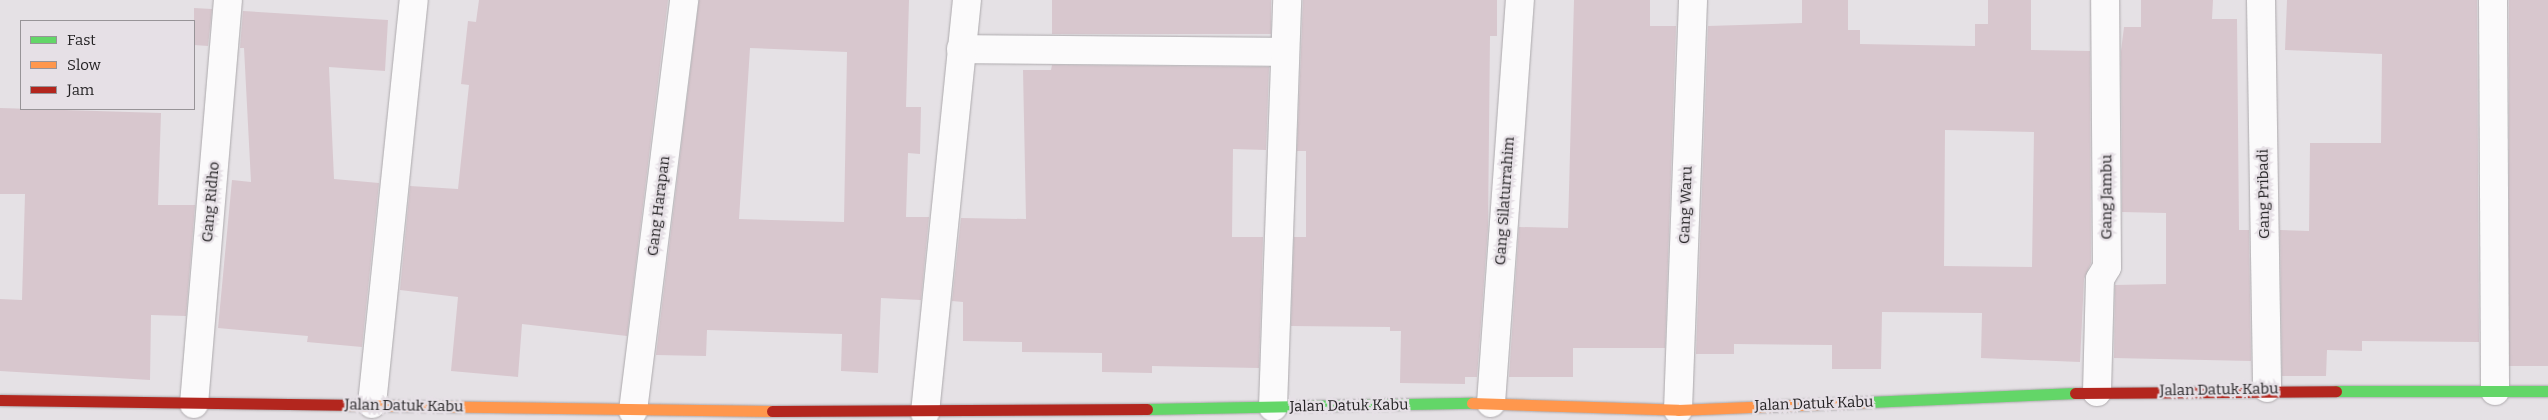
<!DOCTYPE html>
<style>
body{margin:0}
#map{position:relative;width:2548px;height:420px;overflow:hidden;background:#e5e1e5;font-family:Bitter,serif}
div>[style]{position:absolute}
.building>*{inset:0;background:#d8c7ce;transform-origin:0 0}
.roads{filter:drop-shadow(0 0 1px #aca9ac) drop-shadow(0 0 1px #aca9ac)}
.street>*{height:28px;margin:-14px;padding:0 14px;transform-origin:14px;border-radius:14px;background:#fbfafb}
.fast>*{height:11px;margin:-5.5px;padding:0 5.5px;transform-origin:5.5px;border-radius:5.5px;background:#63d668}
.slow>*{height:11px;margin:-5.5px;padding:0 5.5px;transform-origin:5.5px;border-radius:5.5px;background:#ff974d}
.jam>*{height:11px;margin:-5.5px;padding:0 5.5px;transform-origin:5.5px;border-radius:5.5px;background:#b3261e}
span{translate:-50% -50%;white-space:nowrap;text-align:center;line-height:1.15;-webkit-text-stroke:4.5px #e6e0e6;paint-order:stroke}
.street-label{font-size:15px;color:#242224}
.legend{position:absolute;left:20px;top:20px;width:175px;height:90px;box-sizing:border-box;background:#e6e0e6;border:1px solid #989498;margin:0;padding:6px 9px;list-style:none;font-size:15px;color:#242224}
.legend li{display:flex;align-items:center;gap:10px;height:25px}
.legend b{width:25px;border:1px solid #989498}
</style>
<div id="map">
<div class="building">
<i style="clip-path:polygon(479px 0,668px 0,627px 336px,522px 324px,518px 377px,451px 371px,458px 297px,400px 290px,410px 186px,458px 189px,469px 85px,461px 84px,468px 21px,476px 22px)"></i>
<i style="clip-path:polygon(evenodd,699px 0,909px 0,906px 107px,921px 107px,920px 154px,908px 153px,906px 217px,929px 217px,921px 300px,881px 298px,878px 373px,841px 371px,842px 334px,707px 330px,706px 356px,656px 355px,699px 0,750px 48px,847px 52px,844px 222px,739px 219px,750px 48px)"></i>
<i style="left:1052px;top:0;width:219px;height:34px"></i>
<i style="clip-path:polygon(1303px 0,1497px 0,1497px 36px,1490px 36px,1488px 227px,1477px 377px,1465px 377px,1465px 384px,1400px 383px,1401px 331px,1390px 331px,1390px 327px,1291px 326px,1294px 237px,1306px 237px,1306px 151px,1297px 151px)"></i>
<i style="clip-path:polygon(1574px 0,1650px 0,1650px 26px,1676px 26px,1665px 348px,1573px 348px,1573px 377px,1509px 377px,1519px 227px,1568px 228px)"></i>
<i style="clip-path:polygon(evenodd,1802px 0,1848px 0,1848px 30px,1860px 30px,1860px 44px,1975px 46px,1975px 24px,1988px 24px,1988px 0,2031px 0,2031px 50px,2090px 51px,2091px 263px,2084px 279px,2080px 362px,1981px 358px,1982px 313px,1882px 312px,1881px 369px,1832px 369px,1832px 345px,1734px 344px,1734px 354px,1696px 354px,1708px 26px,1802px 23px,1802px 0,1945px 130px,2034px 132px,2032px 267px,1944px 266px,1945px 130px)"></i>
<i style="clip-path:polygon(2141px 0,2213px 0,2212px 19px,2237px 19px,2239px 230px,2249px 230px,2251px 361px,2114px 358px,2115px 285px,2166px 284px,2166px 213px,2122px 212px,2121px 51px,2124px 27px,2141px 27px)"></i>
<i style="clip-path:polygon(2287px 0,2477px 0,2479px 342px,2362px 341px,2362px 351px,2327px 350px,2326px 376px,2282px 376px,2280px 230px,2309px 231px,2310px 143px,2381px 143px,2382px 54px,2285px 50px)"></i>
<i style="left:2509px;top:0;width:39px;height:366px"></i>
<i style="clip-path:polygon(194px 8px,212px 9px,208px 46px,194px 45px)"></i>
<i style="clip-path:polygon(243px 11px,388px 20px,385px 71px,329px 67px,334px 179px,379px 183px,362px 347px,307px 342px,308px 336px,218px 328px,232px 180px,251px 182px,244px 48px,240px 48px)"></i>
<i style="clip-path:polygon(1052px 65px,1269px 67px,1266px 150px,1233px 149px,1232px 237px,1263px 237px,1259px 368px,1152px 366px,1152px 373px,1102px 372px,1102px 353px,1022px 352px,1022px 342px,963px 341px,963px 302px,952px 301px,961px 218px,1026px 219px,1023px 70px,1051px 70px)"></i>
<i style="clip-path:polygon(0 108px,161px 113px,158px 205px,195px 205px,186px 316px,151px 315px,150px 380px,0 371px,0 299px,22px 300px,25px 194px,0 194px)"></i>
</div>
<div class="roads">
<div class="street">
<i style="left:2261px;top:0;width:388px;rotate:89.1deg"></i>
<i style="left:2493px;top:0;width:391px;rotate:89.7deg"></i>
<i style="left:961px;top:49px;width:323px;rotate:0.5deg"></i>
<i style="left:2097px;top:392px;width:113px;rotate:-88.5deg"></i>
<i style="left:2100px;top:279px;width:14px;rotate:-60deg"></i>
<i style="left:2107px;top:267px;width:267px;rotate:-90.4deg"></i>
<i style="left:1491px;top:403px;width:404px;rotate:-85.9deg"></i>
<i style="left:194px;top:404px;width:405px;rotate:-85.2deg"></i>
<i style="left:372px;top:404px;width:406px;rotate:-84.1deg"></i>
<i style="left:1273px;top:407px;width:407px;rotate:-88deg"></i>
<i style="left:1678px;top:410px;width:410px;rotate:-87.9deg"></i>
<i style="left:633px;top:411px;width:414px;rotate:-82.9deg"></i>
<i style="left:925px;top:413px;width:415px;rotate:-84.2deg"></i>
</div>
<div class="fast">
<i style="left:2336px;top:391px;width:212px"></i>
<i style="left:1868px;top:402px;width:207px;rotate:-2.5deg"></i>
<i style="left:1147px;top:409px;width:325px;rotate:-1.1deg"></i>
</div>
<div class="slow">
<i style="left:1472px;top:403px;width:206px;rotate:1.9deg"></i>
<i style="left:1678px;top:410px;width:190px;rotate:-2.4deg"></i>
<i style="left:343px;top:405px;width:429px;rotate:0.8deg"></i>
</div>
<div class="jam">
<i style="left:2075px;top:393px;width:261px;rotate:-0.4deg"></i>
<i style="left:0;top:400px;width:343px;rotate:0.8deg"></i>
<i style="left:772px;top:411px;width:375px;rotate:-0.3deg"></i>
</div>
</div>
<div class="street-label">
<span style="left:2264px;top:194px;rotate:-91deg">Gang Pribadi</span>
<span style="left:2107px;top:197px;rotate:-90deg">Gang Jambu</span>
<span style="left:1505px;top:201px;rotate:-86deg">Gang Silaturrahim</span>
<span style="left:211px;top:202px;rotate:-85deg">Gang Ridho</span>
<span style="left:1686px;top:205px;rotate:-88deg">Gang Waru</span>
<span style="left:659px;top:206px;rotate:-83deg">Gang Harapan</span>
<span style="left:2219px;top:390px;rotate:-1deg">Jalan Datuk Kabu</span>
<span style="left:1814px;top:404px;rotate:-2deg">Jalan Datuk Kabu</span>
<span style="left:404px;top:406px;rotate:1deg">Jalan Datuk Kabu</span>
<span style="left:1349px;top:406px;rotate:-1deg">Jalan Datuk Kabu</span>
</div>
<ul class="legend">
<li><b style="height:6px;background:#63d668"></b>Fast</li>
<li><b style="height:6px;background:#ff974d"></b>Slow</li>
<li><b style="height:6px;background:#b3261e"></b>Jam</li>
</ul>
</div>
